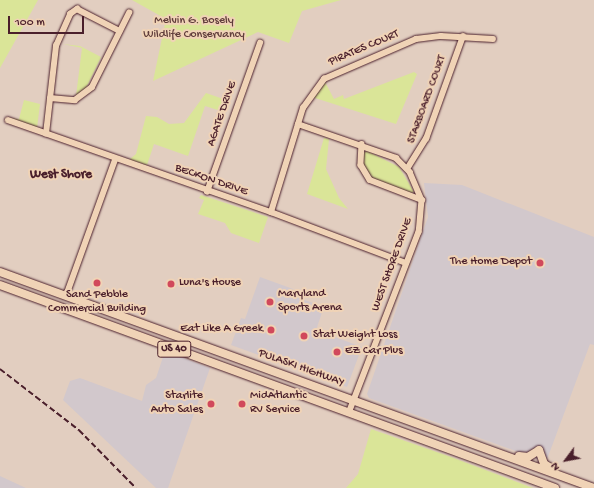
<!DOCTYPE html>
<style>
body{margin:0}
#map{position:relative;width:594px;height:488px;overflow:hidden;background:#e2cec0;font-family:"Gochi Hand",sans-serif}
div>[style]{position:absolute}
.built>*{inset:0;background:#d2c8cc}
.green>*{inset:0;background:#dae598}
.roads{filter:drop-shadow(0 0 1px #4a1f2b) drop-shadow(0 0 1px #4a1f2b)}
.minor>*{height:5.5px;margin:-2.75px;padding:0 2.75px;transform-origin:2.75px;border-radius:2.75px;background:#f0d3b6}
.highway>*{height:8px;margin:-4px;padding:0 4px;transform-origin:4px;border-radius:4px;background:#f0d3b6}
.rail>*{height:1.5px;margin-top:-0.75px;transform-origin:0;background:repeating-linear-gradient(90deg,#4a1f2b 0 6px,transparent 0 9px)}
.dots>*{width:11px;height:11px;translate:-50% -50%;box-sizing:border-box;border:2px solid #f0d3b6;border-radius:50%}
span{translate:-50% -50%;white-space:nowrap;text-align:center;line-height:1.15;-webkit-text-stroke:4px #f0d3b6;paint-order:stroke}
.shield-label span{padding:1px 3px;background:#f0d3b6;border:1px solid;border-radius:3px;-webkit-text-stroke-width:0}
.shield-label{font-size:11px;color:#4a1f2b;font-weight:700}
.park-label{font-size:12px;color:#603d3b}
.street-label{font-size:12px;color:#4a1f2b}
.poi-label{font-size:12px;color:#4a1f2b}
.right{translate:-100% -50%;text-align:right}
.left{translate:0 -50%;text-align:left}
.neighbourhood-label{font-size:13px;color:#4a1f2b;font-weight:700}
.north{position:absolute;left:546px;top:440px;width:40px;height:40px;-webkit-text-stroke:3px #f0d3b6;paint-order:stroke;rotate:238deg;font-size:11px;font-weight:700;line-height:16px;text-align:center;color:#4a1f2b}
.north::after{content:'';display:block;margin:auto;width:14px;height:18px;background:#4a1f2b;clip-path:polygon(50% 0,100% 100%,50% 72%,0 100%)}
.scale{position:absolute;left:8px;top:16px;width:76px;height:18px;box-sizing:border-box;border:2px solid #4a1f2b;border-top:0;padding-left:5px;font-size:12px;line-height:14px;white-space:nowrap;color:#4a1f2b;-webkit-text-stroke:3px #f0d3b6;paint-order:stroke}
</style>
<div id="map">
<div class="built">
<i style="clip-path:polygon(424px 183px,462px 185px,594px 237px,594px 345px,590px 344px,546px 462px,369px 398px,367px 394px,428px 217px)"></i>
<i style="clip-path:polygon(260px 277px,293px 289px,291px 295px,324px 307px,316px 330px,362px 347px,347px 387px,231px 345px,241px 318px,245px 319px)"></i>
<i style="clip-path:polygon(165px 351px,210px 368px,168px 488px,156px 488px,63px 400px,70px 381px,80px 378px,142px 401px,146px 385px,156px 378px)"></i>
<i style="clip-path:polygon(0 475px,0 476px,26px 488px,0 488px)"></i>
</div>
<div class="green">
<i style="clip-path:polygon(0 0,38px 0,0 68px)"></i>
<i style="clip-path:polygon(132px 0,341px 0,302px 11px,289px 43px,258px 32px,153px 81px,166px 19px)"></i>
<i style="clip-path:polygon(63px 44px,80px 46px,101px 57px,86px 88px,76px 96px,82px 48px)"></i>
<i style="clip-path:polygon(414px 72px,417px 74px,396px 124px,312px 97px,325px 82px,334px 99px,343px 95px,344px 99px)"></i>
<i style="clip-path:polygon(206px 93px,229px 101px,224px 112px,205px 106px,188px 156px,154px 144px,147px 165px,129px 160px,136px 154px,146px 116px,157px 117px,169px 124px,184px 123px)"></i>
<i style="clip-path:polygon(24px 100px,40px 104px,37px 128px,10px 118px,19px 119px)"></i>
<i style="clip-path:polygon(324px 138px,329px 139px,326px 169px,339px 198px,348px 209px,307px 194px)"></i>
<i style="clip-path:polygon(367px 151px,399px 167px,414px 192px,409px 194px,374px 180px,363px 166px,363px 153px)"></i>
<i style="clip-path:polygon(201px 195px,268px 217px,259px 243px,231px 233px,225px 223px,198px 214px,204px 200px,199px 198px)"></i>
<i style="clip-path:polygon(371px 429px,451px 457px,533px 488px,346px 488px,358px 474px)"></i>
</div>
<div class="roads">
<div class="minor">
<i style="left:50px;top:98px;width:25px;rotate:5deg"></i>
<i style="left:75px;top:100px;width:21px;rotate:-37deg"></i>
<i style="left:92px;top:87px;width:83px;rotate:-63.4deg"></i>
<i style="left:8px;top:120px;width:279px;rotate:19.3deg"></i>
<i style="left:271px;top:212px;width:144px;rotate:20.7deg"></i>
<i style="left:298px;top:124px;width:104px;rotate:19.1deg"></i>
<i style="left:396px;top:158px;width:20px;rotate:45deg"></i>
<i style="left:410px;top:172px;width:30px;rotate:67deg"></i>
<i style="left:422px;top:200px;width:32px;rotate:95deg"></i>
<i style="left:419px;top:232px;width:194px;rotate:111.1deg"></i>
<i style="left:46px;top:134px;width:89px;rotate:-83.5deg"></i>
<i style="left:56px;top:46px;width:35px;rotate:-66deg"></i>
<i style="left:70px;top:14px;width:9px;rotate:-36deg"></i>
<i style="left:77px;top:9px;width:48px;rotate:27.1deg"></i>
<i style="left:362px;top:144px;width:21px;rotate:93deg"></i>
<i style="left:361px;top:165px;width:17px;rotate:59deg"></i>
<i style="left:370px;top:180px;width:56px;rotate:21deg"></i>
<i style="left:407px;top:169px;width:36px;rotate:-58deg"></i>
<i style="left:426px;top:139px;width:109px;rotate:-70.2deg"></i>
<i style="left:207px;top:192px;width:158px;rotate:-70.4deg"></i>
<i style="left:271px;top:212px;width:109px;rotate:-72.9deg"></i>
<i style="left:303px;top:108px;width:36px;rotate:-54deg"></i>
<i style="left:324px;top:79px;width:100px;rotate:-23.5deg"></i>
<i style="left:416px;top:39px;width:25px;rotate:-7deg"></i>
<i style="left:441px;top:36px;width:52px;rotate:3.3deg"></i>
<i style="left:66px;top:296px;width:145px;rotate:-70.2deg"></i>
</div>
<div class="highway">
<i style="left:0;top:272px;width:632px;rotate:19.98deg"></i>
<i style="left:0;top:285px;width:591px;rotate:20.09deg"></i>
<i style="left:519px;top:456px;width:9px;rotate:6deg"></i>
<i style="left:528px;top:457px;width:13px;rotate:-32deg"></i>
<i style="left:539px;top:450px;width:15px;rotate:70deg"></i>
<i style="left:544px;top:464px;width:8px;rotate:30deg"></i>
</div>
</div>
<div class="rail">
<i style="left:0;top:369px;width:100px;rotate:37.7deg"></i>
<i style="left:79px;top:430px;width:81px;rotate:45.5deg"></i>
</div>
<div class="dots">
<i style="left:540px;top:263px;background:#d1495b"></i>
<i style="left:97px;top:283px;background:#d1495b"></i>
<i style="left:171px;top:284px;background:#d1495b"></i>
<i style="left:270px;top:302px;background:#d1495b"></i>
<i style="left:271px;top:330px;background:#d1495b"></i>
<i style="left:304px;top:336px;background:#d1495b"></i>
<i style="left:337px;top:352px;background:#d1495b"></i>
<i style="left:211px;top:404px;background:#d1495b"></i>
<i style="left:242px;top:404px;background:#d1495b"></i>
</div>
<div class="shield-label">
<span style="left:174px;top:349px">US 40</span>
</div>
<div class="park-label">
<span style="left:194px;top:29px">Melvin G. Bosely<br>Wildlife Conservancy</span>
</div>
<div class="street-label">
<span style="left:364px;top:49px;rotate:-23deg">PIRATES COURT</span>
<span style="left:428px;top:100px;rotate:-70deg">STARBOARD COURT</span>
<span style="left:223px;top:114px;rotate:-71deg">AGATE DRIVE</span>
<span style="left:211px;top:181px;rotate:19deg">BECKON DRIVE</span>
<span style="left:393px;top:265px;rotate:-70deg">WEST SHORE DRIVE</span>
<span style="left:301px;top:369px;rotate:20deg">PULASKI HIGHWAY</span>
</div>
<div class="poi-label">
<span class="right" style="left:532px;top:263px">The Home Depot</span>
<span class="left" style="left:179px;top:284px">Luna's House</span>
<span class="left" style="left:278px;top:302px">Maryland<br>Sports Arena</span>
<span style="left:97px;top:303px">Sand Pebble<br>Commercial Building</span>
<span class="right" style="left:263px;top:330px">Eat Like A Greek</span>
<span class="left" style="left:313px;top:336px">Stat Weight Loss</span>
<span class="left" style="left:345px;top:352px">EZ Car Plus</span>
<span class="right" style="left:203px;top:404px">Starlite<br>Auto Sales</span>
<span class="left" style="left:250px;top:404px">MidAtlantic<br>RV Service</span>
</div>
<div class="neighbourhood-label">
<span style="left:61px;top:175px">West Shore</span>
</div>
<div class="north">N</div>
<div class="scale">100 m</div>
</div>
